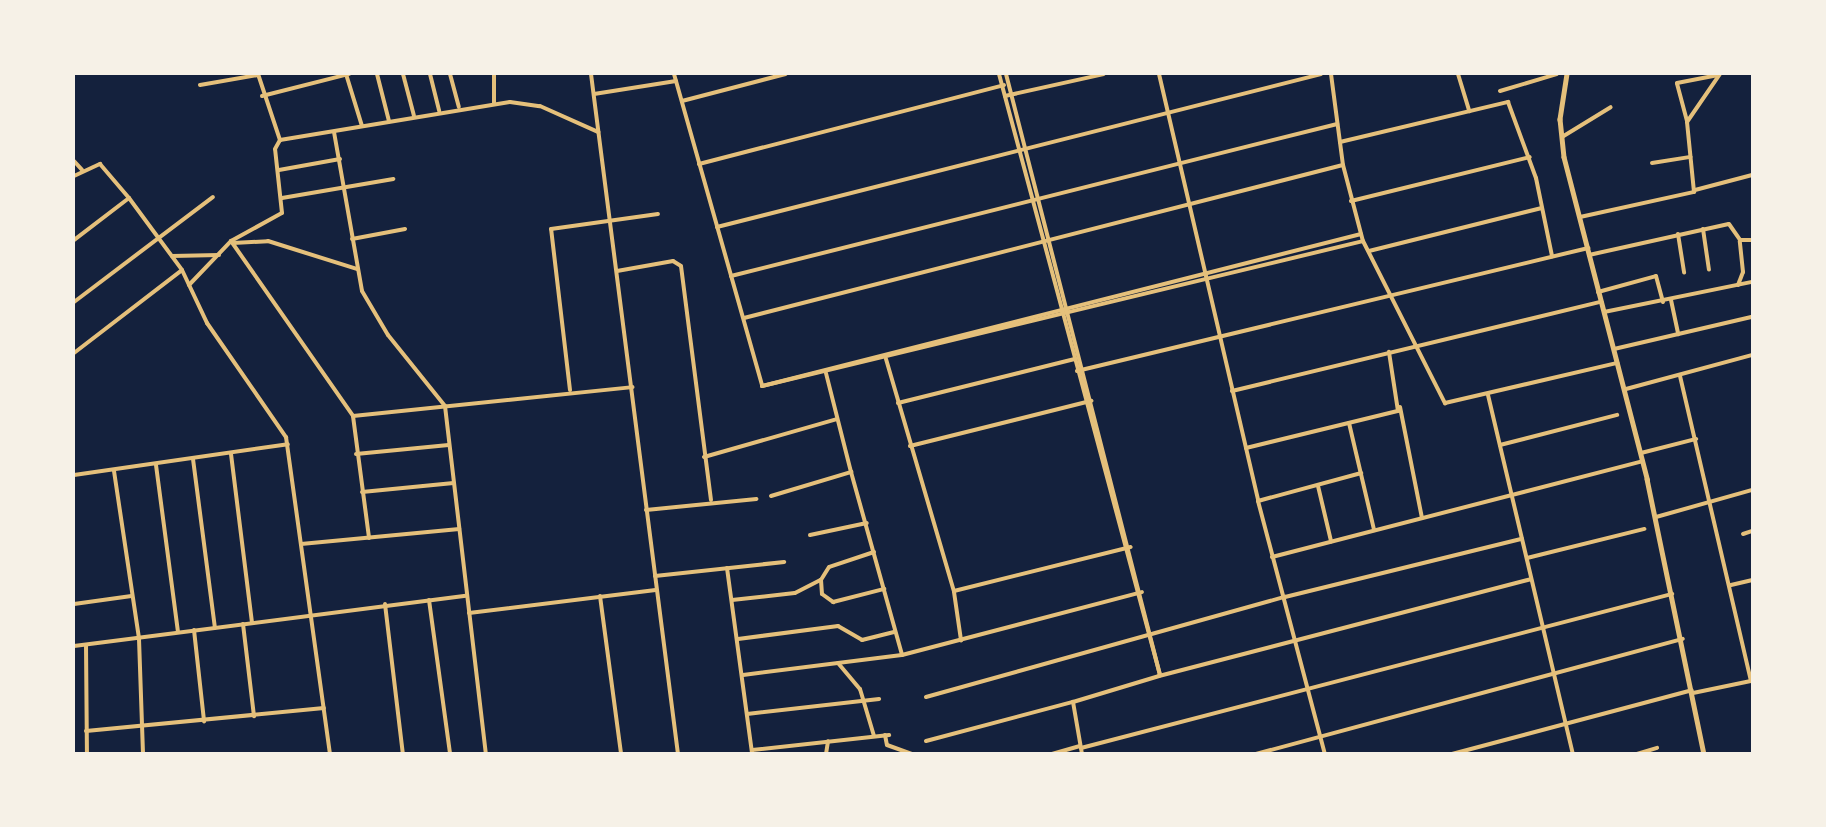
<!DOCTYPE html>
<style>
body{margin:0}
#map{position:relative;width:1826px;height:827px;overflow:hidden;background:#14213d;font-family:"Noto Serif",serif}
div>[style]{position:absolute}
.minor>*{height:4px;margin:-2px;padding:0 2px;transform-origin:2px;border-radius:2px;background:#e5c07b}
.tertiary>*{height:4.5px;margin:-2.25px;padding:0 2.25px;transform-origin:2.25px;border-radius:2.25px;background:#e5c07b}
span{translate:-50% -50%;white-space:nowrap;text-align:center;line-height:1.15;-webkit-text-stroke:4.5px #f6f1e7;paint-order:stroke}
.frame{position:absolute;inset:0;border:75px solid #f6f1e7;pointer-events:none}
</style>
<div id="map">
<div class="minor">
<i style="left:258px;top:74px;width:70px;rotate:71.6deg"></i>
<i style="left:346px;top:74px;width:54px;rotate:72.9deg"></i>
<i style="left:377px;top:74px;width:49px;rotate:75.7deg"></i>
<i style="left:403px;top:74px;width:43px;rotate:75.3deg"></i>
<i style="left:430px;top:74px;width:38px;rotate:76deg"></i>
<i style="left:450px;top:74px;width:34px;rotate:75deg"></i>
<i style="left:591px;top:74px;width:686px;rotate:82.71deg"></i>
<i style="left:674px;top:74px;width:324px;rotate:74.2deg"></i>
<i style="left:762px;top:386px;width:618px;rotate:-13.56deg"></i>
<i style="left:999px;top:74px;width:622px;rotate:75deg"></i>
<i style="left:1006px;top:74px;width:620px;rotate:75.63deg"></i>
<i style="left:1159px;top:74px;width:438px;rotate:76.9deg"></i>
<i style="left:1258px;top:501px;width:262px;rotate:75.2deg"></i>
<i style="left:1331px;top:74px;width:92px;rotate:82.5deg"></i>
<i style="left:1343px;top:165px;width:79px;rotate:75.3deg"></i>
<i style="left:1363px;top:241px;width:182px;rotate:63.2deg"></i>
<i style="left:1445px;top:403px;width:177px;rotate:-13.1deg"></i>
<i style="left:1458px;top:74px;width:39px;rotate:73deg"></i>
<i style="left:200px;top:85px;width:59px;rotate:-9.8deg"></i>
<i style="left:1500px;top:91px;width:59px;rotate:-16.6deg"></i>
<i style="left:594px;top:94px;width:83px;rotate:-9deg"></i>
<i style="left:262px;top:96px;width:90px;rotate:-14.2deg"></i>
<i style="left:1005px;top:96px;width:101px;rotate:-12.5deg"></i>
<i style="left:682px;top:101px;width:107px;rotate:-14.6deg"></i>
<i style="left:494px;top:103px;width:29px;rotate:-90deg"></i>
<i style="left:1687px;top:121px;width:39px;rotate:-105deg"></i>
<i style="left:1677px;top:83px;width:42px;rotate:-11deg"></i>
<i style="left:334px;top:132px;width:161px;rotate:80deg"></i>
<i style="left:362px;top:291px;width:51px;rotate:59.4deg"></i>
<i style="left:388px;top:335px;width:91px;rotate:51.2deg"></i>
<i style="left:445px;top:406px;width:350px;rotate:83.3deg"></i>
<i style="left:1562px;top:137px;width:57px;rotate:-31.5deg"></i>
<i style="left:1340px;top:142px;width:173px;rotate:-13.4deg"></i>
<i style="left:1508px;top:102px;width:81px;rotate:69.8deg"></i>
<i style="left:1536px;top:178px;width:80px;rotate:78.4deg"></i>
<i style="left:74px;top:161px;width:12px;rotate:48deg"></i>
<i style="left:1652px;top:163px;width:39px;rotate:-9deg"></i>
<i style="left:699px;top:164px;width:315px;rotate:-14.5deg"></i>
<i style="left:279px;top:170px;width:62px;rotate:-10.2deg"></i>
<i style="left:74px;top:176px;width:29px;rotate:-25deg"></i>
<i style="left:100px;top:164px;width:45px;rotate:49.5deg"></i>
<i style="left:129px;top:198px;width:69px;rotate:142.6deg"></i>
<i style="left:1695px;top:190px;width:59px;rotate:-14.7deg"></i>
<i style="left:129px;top:198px;width:89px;rotate:53.6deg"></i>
<i style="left:182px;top:270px;width:59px;rotate:64.7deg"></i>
<i style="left:207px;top:323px;width:139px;rotate:55.3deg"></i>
<i style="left:286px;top:437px;width:320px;rotate:82.1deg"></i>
<i style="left:282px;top:198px;width:113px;rotate:-9.7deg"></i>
<i style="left:1351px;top:201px;width:184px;rotate:-13.8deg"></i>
<i style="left:1580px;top:217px;width:117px;rotate:-12.4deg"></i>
<i style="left:1694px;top:192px;width:70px;rotate:-95.7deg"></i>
<i style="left:1687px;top:122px;width:58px;rotate:-55.5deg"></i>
<i style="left:717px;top:227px;width:623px;rotate:-14.21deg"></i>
<i style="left:1703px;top:229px;width:41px;rotate:81.7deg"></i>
<i style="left:1678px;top:234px;width:39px;rotate:81deg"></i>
<i style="left:352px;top:239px;width:54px;rotate:-10.7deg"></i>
<i style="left:231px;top:241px;width:213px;rotate:55.1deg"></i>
<i style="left:353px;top:416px;width:123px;rotate:82.5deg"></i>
<i style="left:233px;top:243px;width:35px;rotate:-3deg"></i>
<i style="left:268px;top:241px;width:93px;rotate:17.5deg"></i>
<i style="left:1369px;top:251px;width:178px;rotate:-14deg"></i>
<i style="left:1589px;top:255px;width:143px;rotate:-12.5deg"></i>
<i style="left:1729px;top:224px;width:19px;rotate:55deg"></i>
<i style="left:1740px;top:240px;width:12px"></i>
<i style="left:172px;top:256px;width:47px;rotate:-1.2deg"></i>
<i style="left:617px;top:271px;width:57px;rotate:-10.1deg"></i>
<i style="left:673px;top:261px;width:9px;rotate:32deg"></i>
<i style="left:681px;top:266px;width:236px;rotate:82.7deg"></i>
<i style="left:731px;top:276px;width:625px;rotate:-14.08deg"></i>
<i style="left:189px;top:285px;width:61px;rotate:-46.3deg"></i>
<i style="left:231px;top:241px;width:58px;rotate:-28.8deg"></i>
<i style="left:282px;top:213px;width:64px;rotate:-96.2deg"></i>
<i style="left:275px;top:149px;width:10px;rotate:-61deg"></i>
<i style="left:280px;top:140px;width:233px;rotate:-9.4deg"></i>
<i style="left:510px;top:102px;width:30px;rotate:8deg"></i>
<i style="left:540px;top:106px;width:64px;rotate:24.1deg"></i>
<i style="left:1738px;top:285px;width:14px;rotate:-69deg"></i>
<i style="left:1743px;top:272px;width:31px;rotate:-96deg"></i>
<i style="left:1598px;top:292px;width:60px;rotate:-15.4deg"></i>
<i style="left:1656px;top:276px;width:27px;rotate:75deg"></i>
<i style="left:1671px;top:300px;width:35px;rotate:78deg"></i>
<i style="left:74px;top:302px;width:174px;rotate:-37.1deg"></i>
<i style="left:1604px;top:312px;width:151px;rotate:-11.5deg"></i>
<i style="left:744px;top:318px;width:618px;rotate:-14.33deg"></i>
<i style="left:1614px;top:349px;width:142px;rotate:-13.1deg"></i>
<i style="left:74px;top:353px;width:136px;rotate:-37.5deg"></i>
<i style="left:886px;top:359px;width:242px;rotate:73.7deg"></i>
<i style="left:954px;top:591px;width:182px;rotate:-14deg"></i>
<i style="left:1077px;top:371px;width:526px;rotate:-13.53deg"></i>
<i style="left:1680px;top:376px;width:313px;rotate:76.9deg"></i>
<i style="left:762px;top:386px;width:618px;rotate:-14.24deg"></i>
<i style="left:1626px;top:389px;width:131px;rotate:-15.1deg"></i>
<i style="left:570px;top:390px;width:162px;rotate:-96.7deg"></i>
<i style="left:551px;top:229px;width:108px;rotate:-8deg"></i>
<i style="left:1232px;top:391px;width:380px;rotate:-13.6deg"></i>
<i style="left:1488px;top:395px;width:369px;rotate:76.7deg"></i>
<i style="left:898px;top:403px;width:181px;rotate:-14deg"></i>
<i style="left:1400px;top:407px;width:113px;rotate:78.8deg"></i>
<i style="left:353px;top:416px;width:281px;rotate:-5.9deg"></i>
<i style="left:1349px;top:423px;width:110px;rotate:76.8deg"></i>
<i style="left:1500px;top:445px;width:121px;rotate:-14.4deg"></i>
<i style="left:910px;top:446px;width:187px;rotate:-14deg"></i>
<i style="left:1246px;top:448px;width:156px;rotate:-13.7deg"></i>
<i style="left:1398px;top:411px;width:60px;rotate:-98.7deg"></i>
<i style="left:1641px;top:453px;width:57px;rotate:-14.3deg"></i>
<i style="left:231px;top:454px;width:170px;rotate:82.9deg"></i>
<i style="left:356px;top:454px;width:93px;rotate:-5.5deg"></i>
<i style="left:704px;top:457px;width:138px;rotate:-15.9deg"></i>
<i style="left:193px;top:459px;width:170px;rotate:82.6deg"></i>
<i style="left:156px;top:465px;width:168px;rotate:82.5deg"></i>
<i style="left:114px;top:471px;width:170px;rotate:81.5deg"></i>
<i style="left:139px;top:639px;width:115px;rotate:88deg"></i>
<i style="left:851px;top:472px;width:190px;rotate:74.4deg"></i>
<i style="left:74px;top:475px;width:216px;rotate:-8.2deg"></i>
<i style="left:1318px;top:486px;width:57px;rotate:76.7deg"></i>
<i style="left:362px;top:492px;width:92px;rotate:-5.6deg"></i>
<i style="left:771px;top:496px;width:84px;rotate:-16.7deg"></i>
<i style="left:851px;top:472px;width:102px;rotate:-104.2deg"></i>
<i style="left:1258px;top:501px;width:107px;rotate:-15.2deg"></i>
<i style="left:646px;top:510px;width:111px;rotate:-5.7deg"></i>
<i style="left:1656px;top:517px;width:100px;rotate:-15.7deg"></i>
<i style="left:1743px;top:534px;width:9px;rotate:-18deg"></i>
<i style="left:810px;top:535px;width:58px;rotate:-11.9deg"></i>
<i style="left:301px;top:544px;width:159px;rotate:-5.4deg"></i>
<i style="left:874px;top:552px;width:47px;rotate:161.6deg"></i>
<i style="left:829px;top:567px;width:15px;rotate:122deg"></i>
<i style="left:821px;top:580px;width:14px;rotate:86deg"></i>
<i style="left:822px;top:594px;width:14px;rotate:36deg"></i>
<i style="left:833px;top:602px;width:53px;rotate:-14.3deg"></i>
<i style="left:1272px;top:557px;width:383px;rotate:-14.5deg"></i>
<i style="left:1527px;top:558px;width:121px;rotate:-13.9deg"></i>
<i style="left:727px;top:568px;width:188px;rotate:82.3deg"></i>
<i style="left:655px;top:576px;width:130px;rotate:-6.2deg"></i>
<i style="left:1731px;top:585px;width:22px;rotate:-13deg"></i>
<i style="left:954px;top:592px;width:49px;rotate:81.7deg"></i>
<i style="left:600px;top:596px;width:159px;rotate:82.4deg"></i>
<i style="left:429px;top:600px;width:155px;rotate:82.2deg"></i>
<i style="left:732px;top:600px;width:63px;rotate:-6.3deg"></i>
<i style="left:795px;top:593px;width:29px;rotate:-27deg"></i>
<i style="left:74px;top:604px;width:58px;rotate:-8deg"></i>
<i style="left:385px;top:604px;width:151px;rotate:83.2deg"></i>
<i style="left:469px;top:613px;width:188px;rotate:-7deg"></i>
<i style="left:243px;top:624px;width:93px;rotate:83.2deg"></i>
<i style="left:194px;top:630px;width:92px;rotate:83.7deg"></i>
<i style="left:738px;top:639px;width:101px;rotate:-7.4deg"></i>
<i style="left:838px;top:626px;width:28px;rotate:30deg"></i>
<i style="left:862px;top:640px;width:34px;rotate:-14deg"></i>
<i style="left:86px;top:645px;width:109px;rotate:89.5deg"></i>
<i style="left:74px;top:646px;width:395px;rotate:-7.3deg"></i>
<i style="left:838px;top:663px;width:34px;rotate:50deg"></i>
<i style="left:860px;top:689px;width:49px;rotate:73.4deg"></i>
<i style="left:743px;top:675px;width:160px;rotate:-7.2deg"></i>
<i style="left:902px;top:655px;width:248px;rotate:-14.7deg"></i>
<i style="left:1159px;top:676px;width:384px;rotate:-14.6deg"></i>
<i style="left:1693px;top:693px;width:59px;rotate:-11.7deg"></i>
<i style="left:926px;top:697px;width:373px;rotate:-15.6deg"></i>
<i style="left:1285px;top:597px;width:244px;rotate:-13.8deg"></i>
<i style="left:747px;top:714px;width:133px;rotate:-6.5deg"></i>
<i style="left:86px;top:731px;width:239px;rotate:-5.5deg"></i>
<i style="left:885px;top:735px;width:10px;rotate:79deg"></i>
<i style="left:887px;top:745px;width:27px;rotate:20deg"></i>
<i style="left:926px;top:741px;width:152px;rotate:-14.9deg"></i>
<i style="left:1081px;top:748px;width:611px;rotate:-14.61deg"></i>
<i style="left:752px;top:750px;width:138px;rotate:-6.2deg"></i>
<i style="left:826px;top:754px;width:13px;rotate:-81deg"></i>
<i style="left:1052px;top:754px;width:29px;rotate:-16deg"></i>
<i style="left:1082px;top:754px;width:53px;rotate:-99.8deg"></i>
<i style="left:1073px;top:702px;width:90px;rotate:-16.8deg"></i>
<i style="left:1256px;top:754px;width:442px;rotate:-15.1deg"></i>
<i style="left:1452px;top:754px;width:248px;rotate:-14.9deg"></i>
<i style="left:1637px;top:754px;width:21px;rotate:-17deg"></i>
</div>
<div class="tertiary">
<i style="left:1567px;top:74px;width:46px;rotate:98.8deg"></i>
<i style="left:1560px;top:119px;width:38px;rotate:84deg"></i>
<i style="left:1564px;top:157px;width:333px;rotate:75.5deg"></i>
<i style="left:1647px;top:479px;width:281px;rotate:78.3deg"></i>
</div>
<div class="frame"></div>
</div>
